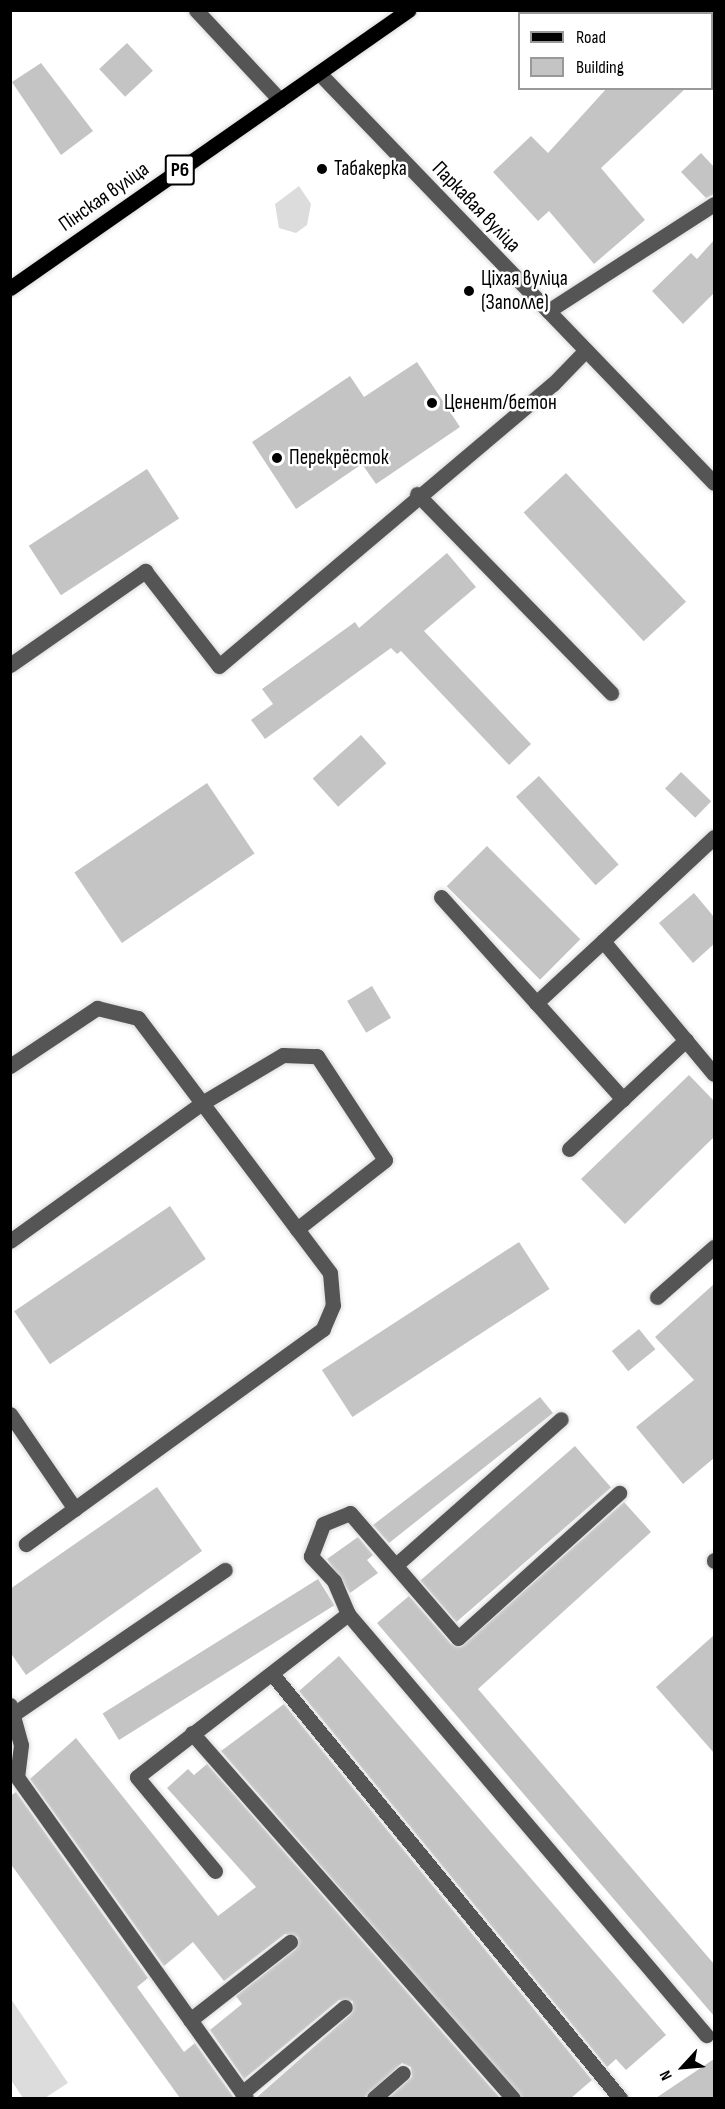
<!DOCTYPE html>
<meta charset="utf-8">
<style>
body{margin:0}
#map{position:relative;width:725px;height:2109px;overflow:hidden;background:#fff;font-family:"Sofia Sans Condensed",sans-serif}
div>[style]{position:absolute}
.green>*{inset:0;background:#dcdcdc}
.building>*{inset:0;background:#c4c4c4;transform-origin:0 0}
.roads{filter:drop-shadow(0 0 2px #dbdbdb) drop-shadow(0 0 2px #dbdbdb)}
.minor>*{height:15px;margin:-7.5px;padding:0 7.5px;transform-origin:7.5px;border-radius:7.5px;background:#555}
.major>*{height:15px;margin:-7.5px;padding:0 7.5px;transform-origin:7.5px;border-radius:7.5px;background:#000}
.dots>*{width:16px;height:16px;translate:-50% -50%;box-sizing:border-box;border:3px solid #fff;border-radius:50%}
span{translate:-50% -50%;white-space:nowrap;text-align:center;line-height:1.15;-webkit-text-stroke:5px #fff;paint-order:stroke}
.shield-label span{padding:2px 4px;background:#fff;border:2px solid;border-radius:4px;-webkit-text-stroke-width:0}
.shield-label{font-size:20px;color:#000;font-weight:700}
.poi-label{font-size:21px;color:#000}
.left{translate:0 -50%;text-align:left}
.street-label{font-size:21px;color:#000}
.frame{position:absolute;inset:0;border:12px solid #000;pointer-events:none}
.legend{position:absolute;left:518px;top:12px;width:195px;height:78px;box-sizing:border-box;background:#fff;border:2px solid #999;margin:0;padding:8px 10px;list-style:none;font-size:18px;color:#000}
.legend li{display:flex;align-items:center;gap:12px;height:30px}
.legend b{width:30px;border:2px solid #999}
.north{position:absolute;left:653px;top:2037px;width:60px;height:60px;-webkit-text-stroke:4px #fff;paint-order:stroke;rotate:244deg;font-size:16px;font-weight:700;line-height:24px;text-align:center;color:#000}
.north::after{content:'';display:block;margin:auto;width:21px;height:27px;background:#000;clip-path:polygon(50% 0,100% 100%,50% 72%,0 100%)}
</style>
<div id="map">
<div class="green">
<i style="clip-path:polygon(299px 186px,311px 204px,307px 225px,296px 233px,279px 228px,275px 204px)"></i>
<i style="clip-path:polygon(11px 1999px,68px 2083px,45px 2098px,23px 2098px,11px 2080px)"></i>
</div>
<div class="building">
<i style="left:127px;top:43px;width:38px;height:38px;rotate:47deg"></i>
<i style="clip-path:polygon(41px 63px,93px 131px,61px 155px,12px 82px)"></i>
<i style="clip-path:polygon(607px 88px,686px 88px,601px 168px,645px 220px,594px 264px,549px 211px,538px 221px,493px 172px,531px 136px,548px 153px)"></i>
<i style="clip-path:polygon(701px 153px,714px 167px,714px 194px,706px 198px,681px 172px)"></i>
<i style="clip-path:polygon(714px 240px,714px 293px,683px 324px,652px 291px,691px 253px,697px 259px)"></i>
<i style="clip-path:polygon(417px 362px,460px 427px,376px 484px,362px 464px,296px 509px,252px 442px,350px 376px,364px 397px)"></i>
<i style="left:147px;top:469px;width:59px;height:141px;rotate:57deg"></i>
<i style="left:566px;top:473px;width:176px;height:58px;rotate:47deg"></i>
<i style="clip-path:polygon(447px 553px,476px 587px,424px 631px,531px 744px,509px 765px,401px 651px,397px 654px,391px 648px,265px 739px,251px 720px,273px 704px,262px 689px,355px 622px,359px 628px)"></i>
<i style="left:361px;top:735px;width:38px;height:65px;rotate:48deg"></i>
<i style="left:681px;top:772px;width:42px;height:23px;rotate:44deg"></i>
<i style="left:539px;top:776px;width:119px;height:31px;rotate:48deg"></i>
<i style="left:207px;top:783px;width:85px;height:160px;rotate:56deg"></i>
<i style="left:487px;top:846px;width:132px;height:57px;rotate:45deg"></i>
<i style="clip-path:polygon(694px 893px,714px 917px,714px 944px,693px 963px,659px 923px)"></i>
<i style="left:372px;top:986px;width:37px;height:29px;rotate:59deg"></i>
<i style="clip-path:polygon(689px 1075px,714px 1101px,714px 1137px,625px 1224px,581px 1179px)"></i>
<i style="left:170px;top:1206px;width:64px;height:188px;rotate:56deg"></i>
<i style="left:519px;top:1242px;width:56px;height:235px;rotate:57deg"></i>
<i style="clip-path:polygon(714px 1284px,714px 1458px,683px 1484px,636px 1427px,694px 1380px,655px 1337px)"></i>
<i style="left:639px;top:1329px;width:26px;height:35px;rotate:51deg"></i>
<i style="clip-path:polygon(540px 1397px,553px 1413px,389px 1543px,373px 1525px)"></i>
<i style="left:575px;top:1446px;width:55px;height:205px;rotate:49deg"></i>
<i style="clip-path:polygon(157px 1487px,202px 1551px,26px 1675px,10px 1652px,10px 1589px)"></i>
<i style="clip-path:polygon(624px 1502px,651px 1532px,478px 1689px,714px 1964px,714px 2016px,377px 1623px,409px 1596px,451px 1644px,461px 1647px)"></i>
<i style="clip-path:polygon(358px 1537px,373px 1555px,367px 1560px,378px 1573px,350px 1593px,327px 1559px)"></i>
<i style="left:318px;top:1579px;width:31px;height:254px;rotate:58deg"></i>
<i style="clip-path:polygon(714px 1635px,714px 1753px,656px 1687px)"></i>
<i style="clip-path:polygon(339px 1656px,666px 2035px,626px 2070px,616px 2059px,607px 2067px,299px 1691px)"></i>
<i style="clip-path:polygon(284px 1704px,592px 2080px,571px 2098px,522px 2098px,221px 1751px)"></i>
<i style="clip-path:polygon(76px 1738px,218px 1916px,256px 1887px,167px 1788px,188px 1769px,194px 1775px,207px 1764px,500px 2098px,388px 2098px,412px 2077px,411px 2067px,402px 2063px,364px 2098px,256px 2098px,351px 2014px,353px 2001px,339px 2000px,244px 2079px,210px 2030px,242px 2004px,236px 1996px,296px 1949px,298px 1937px,285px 1934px,224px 1981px,193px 1942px,164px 1966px,30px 1779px)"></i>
<i style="clip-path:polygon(16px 1792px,148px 1978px,137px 1987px,184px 2052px,195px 2043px,234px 2098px,180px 2098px,10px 1863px,10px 1796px)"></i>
<i style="clip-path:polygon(714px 2059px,714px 2098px,656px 2098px)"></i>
</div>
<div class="roads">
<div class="minor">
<i style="left:196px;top:10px;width:123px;rotate:47deg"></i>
<i style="left:319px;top:73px;width:569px;rotate:46.07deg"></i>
<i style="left:548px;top:311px;width:197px;rotate:-32.8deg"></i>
<i style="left:417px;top:494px;width:278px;rotate:45.7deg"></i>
<i style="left:10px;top:665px;width:165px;rotate:-34.8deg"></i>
<i style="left:145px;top:571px;width:120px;rotate:52.1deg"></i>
<i style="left:219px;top:666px;width:437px;rotate:-40.2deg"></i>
<i style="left:553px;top:384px;width:47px;rotate:-45.9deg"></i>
<i style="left:714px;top:837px;width:152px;rotate:136.9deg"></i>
<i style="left:603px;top:941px;width:173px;rotate:50.2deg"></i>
<i style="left:441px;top:897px;width:272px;rotate:48deg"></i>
<i style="left:536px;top:1003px;width:91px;rotate:-42.8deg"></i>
<i style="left:10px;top:1066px;width:105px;rotate:-33.7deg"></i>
<i style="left:97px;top:1008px;width:42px;rotate:13.7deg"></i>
<i style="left:138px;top:1018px;width:319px;rotate:53deg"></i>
<i style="left:330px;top:1273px;width:32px;rotate:85deg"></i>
<i style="left:333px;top:1305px;width:26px;rotate:113deg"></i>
<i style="left:323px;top:1329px;width:367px;rotate:144.1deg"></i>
<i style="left:569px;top:1149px;width:160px;rotate:-43deg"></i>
<i style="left:10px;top:1241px;width:236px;rotate:-35.7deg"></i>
<i style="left:202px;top:1103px;width:94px;rotate:-30.7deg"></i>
<i style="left:283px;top:1055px;width:34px;rotate:2deg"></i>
<i style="left:317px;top:1056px;width:124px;rotate:56.8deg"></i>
<i style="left:385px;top:1160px;width:112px;rotate:141.9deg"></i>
<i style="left:657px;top:1297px;width:76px;rotate:-41.3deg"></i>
<i style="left:10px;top:1414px;width:115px;rotate:55.6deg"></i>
<i style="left:714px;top:1560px;width:1px;rotate:90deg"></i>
<i style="left:396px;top:1565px;width:220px;rotate:-41.5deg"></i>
<i style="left:348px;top:1614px;width:36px;rotate:-113deg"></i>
<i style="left:334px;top:1581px;width:34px;rotate:-133deg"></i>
<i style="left:311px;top:1556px;width:34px;rotate:-69deg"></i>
<i style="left:323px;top:1524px;width:29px;rotate:-22deg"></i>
<i style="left:350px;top:1513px;width:165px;rotate:49.2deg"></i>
<i style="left:458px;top:1638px;width:217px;rotate:-42deg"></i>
<i style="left:273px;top:1675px;width:547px;rotate:50.64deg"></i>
<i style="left:10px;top:1705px;width:41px;rotate:74.6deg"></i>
<i style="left:21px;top:1745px;width:32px;rotate:97deg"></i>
<i style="left:17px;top:1777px;width:394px;rotate:54.5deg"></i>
<i style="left:15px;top:1713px;width:254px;rotate:-34.3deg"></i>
<i style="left:192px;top:1733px;width:486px;rotate:48.7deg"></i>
<i style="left:215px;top:1871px;width:122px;rotate:-129.7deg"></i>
<i style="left:137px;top:1777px;width:267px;rotate:-37.7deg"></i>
<i style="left:348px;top:1614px;width:553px;rotate:49.62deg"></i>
<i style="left:190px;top:2020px;width:127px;rotate:-38deg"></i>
<i style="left:242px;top:2093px;width:134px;rotate:-39.9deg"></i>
<i style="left:374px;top:2098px;width:38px;rotate:-41deg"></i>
</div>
<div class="major">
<i style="left:10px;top:288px;width:486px;rotate:-34.9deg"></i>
</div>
</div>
<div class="dots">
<i style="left:322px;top:169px;background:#000"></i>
<i style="left:469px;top:291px;background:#000"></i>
<i style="left:432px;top:403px;background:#000"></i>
<i style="left:277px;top:458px;background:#000"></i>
</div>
<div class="shield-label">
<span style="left:180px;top:170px">Р6</span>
</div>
<div class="poi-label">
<span class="left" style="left:334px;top:169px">Табакерка</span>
<span class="left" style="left:481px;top:291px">Ціхая вуліца<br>(Заполле)</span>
<span class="left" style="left:444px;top:403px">Ценент/бетон</span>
<span class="left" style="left:289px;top:458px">Перекрёсток</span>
</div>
<div class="street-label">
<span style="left:104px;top:197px;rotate:-35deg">Пінская вуліца</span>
<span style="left:476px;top:207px;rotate:46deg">Паркавая вуліца</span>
</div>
<div class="frame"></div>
<ul class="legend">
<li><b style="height:8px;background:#000"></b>Road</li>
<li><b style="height:16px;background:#c4c4c4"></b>Building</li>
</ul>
<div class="north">N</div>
</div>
